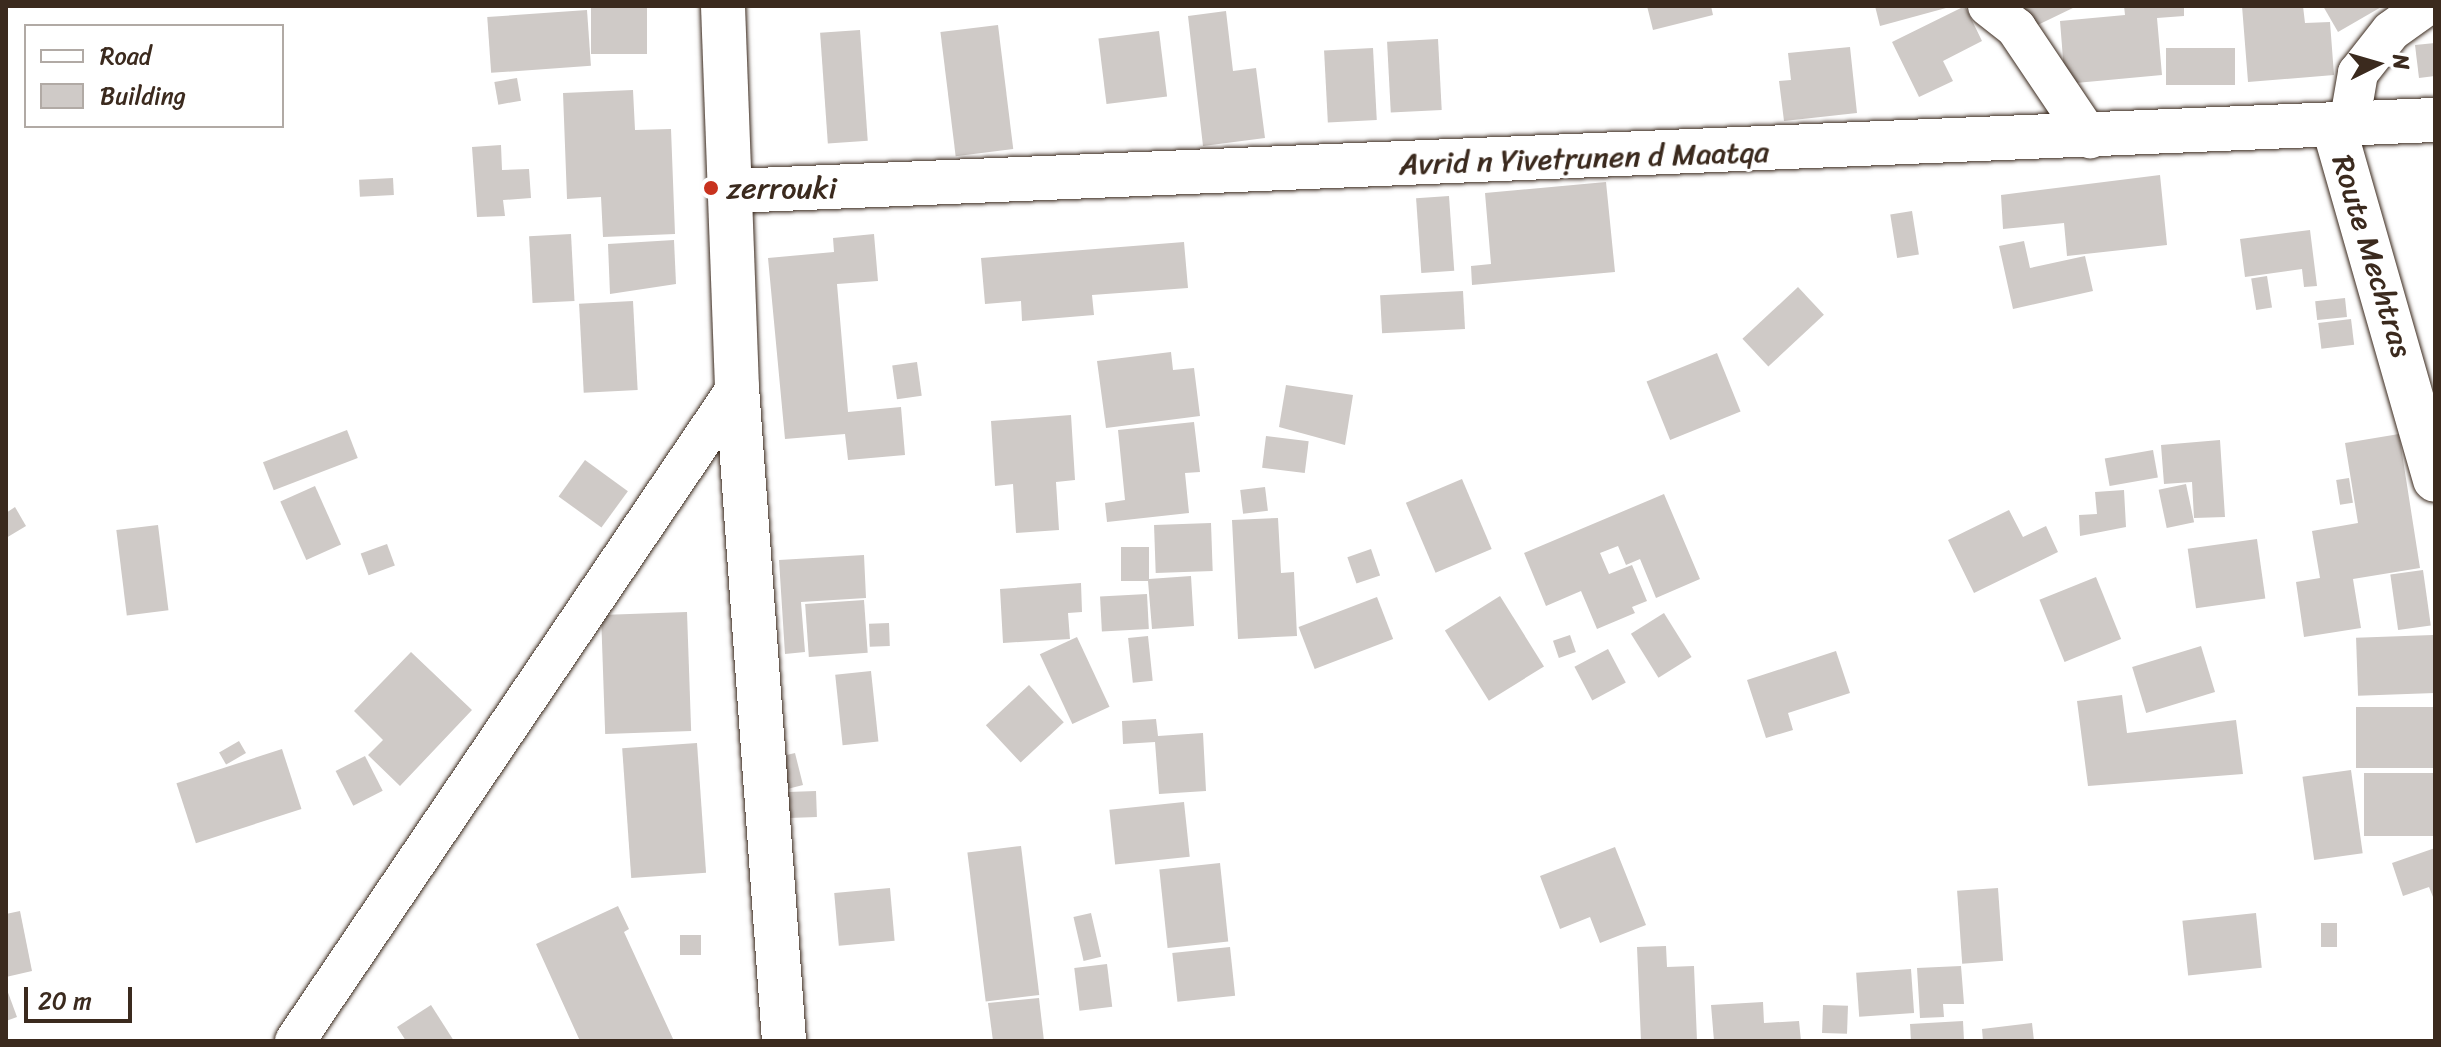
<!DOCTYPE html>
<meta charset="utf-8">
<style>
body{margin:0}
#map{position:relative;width:2441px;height:1047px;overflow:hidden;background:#fff;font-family:Sriracha,sans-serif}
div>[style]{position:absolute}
.building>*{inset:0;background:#cfcac7;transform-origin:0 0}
.roads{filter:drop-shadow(0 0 2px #3b2a1e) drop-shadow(0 0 2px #3b2a1e)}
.street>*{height:40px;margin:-20px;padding:0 20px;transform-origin:20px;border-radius:20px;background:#fff}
.secondary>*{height:44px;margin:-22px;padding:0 22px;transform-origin:22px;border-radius:22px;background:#fff}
.primary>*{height:44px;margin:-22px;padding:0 22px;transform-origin:22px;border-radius:22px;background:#fff}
.dots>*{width:22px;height:22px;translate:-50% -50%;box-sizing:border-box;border:4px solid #fff;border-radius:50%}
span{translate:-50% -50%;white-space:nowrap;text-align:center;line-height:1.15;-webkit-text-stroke:6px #fff;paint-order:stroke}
.street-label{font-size:30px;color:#3b2a1e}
.poi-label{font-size:30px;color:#3b2a1e}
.left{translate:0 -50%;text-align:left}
.frame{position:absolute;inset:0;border:8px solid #3b2a1e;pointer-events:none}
.legend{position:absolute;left:24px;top:24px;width:260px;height:104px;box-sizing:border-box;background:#fff;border:2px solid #b1aaa5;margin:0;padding:10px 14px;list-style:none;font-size:24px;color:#3b2a1e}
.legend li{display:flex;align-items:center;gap:16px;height:40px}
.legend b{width:40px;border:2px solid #b1aaa5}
.north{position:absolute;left:2337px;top:24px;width:80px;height:80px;-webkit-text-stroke:6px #fff;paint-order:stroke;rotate:85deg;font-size:22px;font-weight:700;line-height:32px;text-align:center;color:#3b2a1e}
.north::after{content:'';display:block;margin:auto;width:28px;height:36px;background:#3b2a1e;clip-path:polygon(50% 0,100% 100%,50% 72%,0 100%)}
.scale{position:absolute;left:24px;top:987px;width:108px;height:36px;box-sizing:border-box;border:4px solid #3b2a1e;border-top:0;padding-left:10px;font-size:24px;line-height:28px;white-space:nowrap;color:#3b2a1e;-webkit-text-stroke:6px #fff;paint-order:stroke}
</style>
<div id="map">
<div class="building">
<i style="left:591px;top:6px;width:56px;height:48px"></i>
<i style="clip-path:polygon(1647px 6px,1711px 6px,1713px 15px,1653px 30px)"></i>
<i style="clip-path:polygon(1875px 6px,1945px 6px,1946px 8px,1880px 26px)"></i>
<i style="clip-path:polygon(1965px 6px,1982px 41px,1943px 61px,1953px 81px,1919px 97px,1892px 42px)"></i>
<i style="clip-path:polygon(2013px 6px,2077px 6px,2025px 31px)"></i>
<i style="clip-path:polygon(2124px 6px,2184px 6px,2184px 16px,2157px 18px,2162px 75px,2065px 84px,2060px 21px,2125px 15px)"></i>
<i style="clip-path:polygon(2242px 6px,2303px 6px,2305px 23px,2330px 22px,2334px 75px,2248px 82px)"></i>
<i style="clip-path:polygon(2323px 6px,2383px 6px,2338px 32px)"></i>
<i style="left:587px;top:10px;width:56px;height:100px;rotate:86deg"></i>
<i style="clip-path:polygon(1226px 11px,1233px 71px,1256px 68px,1265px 138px,1203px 146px,1188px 16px)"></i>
<i style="left:998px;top:25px;width:125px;height:58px;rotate:83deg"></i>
<i style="left:860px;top:30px;width:111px;height:40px;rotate:86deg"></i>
<i style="left:1159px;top:31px;width:66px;height:61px;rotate:83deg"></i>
<i style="left:1438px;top:39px;width:71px;height:51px;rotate:87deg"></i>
<i style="clip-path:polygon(2435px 43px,2435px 76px,2419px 78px,2415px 45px)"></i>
<i style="clip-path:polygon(1850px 47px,1857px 113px,1784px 121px,1779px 81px,1791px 80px,1788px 53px)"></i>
<i style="left:1373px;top:48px;width:72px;height:49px;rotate:87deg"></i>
<i style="left:2235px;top:48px;width:37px;height:69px;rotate:90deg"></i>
<i style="left:517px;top:78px;width:23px;height:23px;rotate:80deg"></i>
<i style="clip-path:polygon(633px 90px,635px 130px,671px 129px,675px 234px,603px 237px,601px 197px,567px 199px,563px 93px)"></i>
<i style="clip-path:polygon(501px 145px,502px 170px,529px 169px,531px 198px,503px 200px,505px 216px,477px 217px,472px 147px)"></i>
<i style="clip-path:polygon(2160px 175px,2167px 245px,2067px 256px,2064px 223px,2003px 229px,2001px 195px)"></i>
<i style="left:393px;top:178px;width:17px;height:34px;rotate:87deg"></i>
<i style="clip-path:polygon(1606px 182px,1615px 272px,1472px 285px,1471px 266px,1491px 264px,1485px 193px)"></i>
<i style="left:1449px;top:196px;width:75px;height:33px;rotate:86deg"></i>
<i style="left:1912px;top:211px;width:44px;height:22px;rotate:81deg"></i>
<i style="clip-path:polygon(2310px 230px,2317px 286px,2304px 287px,2302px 269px,2245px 277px,2240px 239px)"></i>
<i style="left:571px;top:234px;width:67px;height:42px;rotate:87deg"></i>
<i style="clip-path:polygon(874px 234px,878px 281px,837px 284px,848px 412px,901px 407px,905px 455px,848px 460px,845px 434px,785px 439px,768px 258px,834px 252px,833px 238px)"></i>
<i style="clip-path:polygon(674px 240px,676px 284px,610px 294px,608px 244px)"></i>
<i style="clip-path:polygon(2024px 241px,2030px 268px,2085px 256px,2093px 291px,2013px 309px,1999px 246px)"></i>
<i style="clip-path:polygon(1184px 242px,1188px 288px,1092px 295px,1094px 315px,1022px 321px,1021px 301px,985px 304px,981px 258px)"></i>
<i style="left:2267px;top:276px;width:32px;height:16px;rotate:81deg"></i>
<i style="left:1798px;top:287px;width:38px;height:76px;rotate:47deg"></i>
<i style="left:1463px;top:291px;width:38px;height:83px;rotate:87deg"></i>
<i style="left:2345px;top:298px;width:19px;height:30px;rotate:84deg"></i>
<i style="left:633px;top:301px;width:89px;height:54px;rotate:87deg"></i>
<i style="left:2351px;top:319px;width:26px;height:33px;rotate:83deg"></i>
<i style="clip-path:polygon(1171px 352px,1173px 370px,1194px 368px,1200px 416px,1106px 428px,1097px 361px)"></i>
<i style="left:1717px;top:353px;width:63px;height:76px;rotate:68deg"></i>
<i style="left:917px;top:362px;width:34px;height:25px;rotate:82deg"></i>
<i style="clip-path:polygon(1286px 385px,1353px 395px,1345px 445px,1279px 427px)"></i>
<i style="clip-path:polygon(1071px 415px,1075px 480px,1056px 482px,1059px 530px,1016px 533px,1013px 484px,995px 486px,991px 421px)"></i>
<i style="clip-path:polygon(1194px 422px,1200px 472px,1185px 473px,1189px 513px,1107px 522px,1105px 503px,1125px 500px,1118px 430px)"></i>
<i style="left:347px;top:430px;width:30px;height:90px;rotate:69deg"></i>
<i style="clip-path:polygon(2399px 434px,2420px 568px,2353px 579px,2361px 628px,2304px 637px,2296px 582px,2320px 578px,2312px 531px,2358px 523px,2345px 443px)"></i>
<i style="left:1266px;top:436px;width:43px;height:32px;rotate:7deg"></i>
<i style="clip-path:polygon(2220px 440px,2225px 517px,2194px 518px,2192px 482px,2164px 484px,2161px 445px)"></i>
<i style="left:2153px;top:450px;width:28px;height:49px;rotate:80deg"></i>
<i style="left:585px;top:460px;width:53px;height:45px;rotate:36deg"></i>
<i style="left:2349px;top:478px;width:25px;height:13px;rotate:81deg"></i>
<i style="left:1462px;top:479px;width:76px;height:61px;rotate:67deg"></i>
<i style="left:2186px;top:484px;width:39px;height:28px;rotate:78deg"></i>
<i style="left:315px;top:486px;width:64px;height:38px;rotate:66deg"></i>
<i style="left:1265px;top:487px;width:24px;height:25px;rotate:83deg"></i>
<i style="clip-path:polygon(2124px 490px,2126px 527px,2080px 536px,2079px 515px,2097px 514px,2095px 492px)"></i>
<i style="clip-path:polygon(1664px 494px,1700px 579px,1656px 598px,1640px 559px,1626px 565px,1618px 546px,1600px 553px,1609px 574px,1632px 565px,1647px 601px,1632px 607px,1635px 613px,1597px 629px,1581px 591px,1546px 606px,1524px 553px)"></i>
<i style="clip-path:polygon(15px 507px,26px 526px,6px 538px,6px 513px)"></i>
<i style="clip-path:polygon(2009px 510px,2023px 537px,2046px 526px,2058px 552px,1974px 593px,1948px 540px)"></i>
<i style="clip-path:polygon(1278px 518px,1281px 573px,1294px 572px,1297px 636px,1238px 639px,1232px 520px)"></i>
<i style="left:1211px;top:523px;width:48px;height:57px;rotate:88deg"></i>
<i style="left:158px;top:525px;width:86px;height:42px;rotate:83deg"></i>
<i style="left:2257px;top:539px;width:60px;height:70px;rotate:82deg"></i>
<i style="left:387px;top:544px;width:23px;height:28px;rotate:70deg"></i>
<i style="clip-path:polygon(1121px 547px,1149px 547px,1149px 579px,1191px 576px,1194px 626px,1152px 629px,1148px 581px,1121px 581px)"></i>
<i style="left:1371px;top:549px;width:28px;height:25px;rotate:71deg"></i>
<i style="clip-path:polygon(864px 555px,866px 598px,801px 602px,805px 652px,785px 654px,779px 560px)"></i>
<i style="left:2423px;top:570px;width:56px;height:33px;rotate:82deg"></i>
<i style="left:2096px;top:577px;width:67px;height:61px;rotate:68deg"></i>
<i style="clip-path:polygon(1081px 583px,1082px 612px,1068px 613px,1070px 639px,1003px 643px,1000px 589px)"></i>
<i style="left:1147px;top:594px;width:35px;height:47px;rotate:87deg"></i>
<i style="left:1500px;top:596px;width:83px;height:65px;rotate:58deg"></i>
<i style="left:1377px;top:597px;width:45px;height:84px;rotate:69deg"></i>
<i style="left:864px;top:600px;width:53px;height:59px;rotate:86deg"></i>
<i style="left:687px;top:612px;width:119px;height:86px;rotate:88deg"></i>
<i style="left:1664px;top:613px;width:52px;height:39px;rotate:58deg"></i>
<i style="left:889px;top:623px;width:23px;height:20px;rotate:88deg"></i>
<i style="left:1570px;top:635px;width:18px;height:18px;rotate:71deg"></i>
<i style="left:2433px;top:635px;width:58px;height:77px;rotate:88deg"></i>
<i style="left:1148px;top:636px;width:45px;height:20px;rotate:84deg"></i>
<i style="left:1077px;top:637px;width:77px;height:41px;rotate:65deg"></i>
<i style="left:2201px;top:646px;width:48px;height:72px;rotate:73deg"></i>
<i style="left:1608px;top:649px;width:38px;height:38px;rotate:62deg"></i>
<i style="clip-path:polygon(1836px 651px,1850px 693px,1788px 713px,1793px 730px,1766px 738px,1747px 680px)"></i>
<i style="clip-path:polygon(411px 652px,472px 710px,400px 786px,368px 755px,383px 740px,354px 711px)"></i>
<i style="left:871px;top:671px;width:71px;height:36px;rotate:84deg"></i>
<i style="left:1029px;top:685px;width:51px;height:59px;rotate:47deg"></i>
<i style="clip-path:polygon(2122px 695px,2127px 733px,2236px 720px,2243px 774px,2088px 786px,2077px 701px)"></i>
<i style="left:2435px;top:707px;width:61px;height:79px;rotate:90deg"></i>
<i style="clip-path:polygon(1156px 719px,1158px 736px,1203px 733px,1206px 791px,1159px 794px,1155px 742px,1123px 744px,1122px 721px)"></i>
<i style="left:239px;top:741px;width:14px;height:23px;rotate:60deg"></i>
<i style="left:697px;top:743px;width:130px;height:75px;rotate:86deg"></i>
<i style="left:282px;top:749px;width:63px;height:111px;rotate:72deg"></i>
<i style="left:795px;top:753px;width:33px;height:16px;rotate:76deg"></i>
<i style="left:365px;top:756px;width:39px;height:33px;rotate:63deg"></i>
<i style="left:2351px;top:770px;width:84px;height:49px;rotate:82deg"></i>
<i style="left:2435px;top:773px;width:63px;height:71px;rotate:90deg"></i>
<i style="left:816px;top:791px;width:26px;height:28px;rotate:88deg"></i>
<i style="left:1184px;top:802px;width:55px;height:75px;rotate:84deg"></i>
<i style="left:1021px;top:846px;width:150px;height:54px;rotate:83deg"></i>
<i style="clip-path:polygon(1615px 847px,1646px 925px,1600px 943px,1590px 917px,1560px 929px,1540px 876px)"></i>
<i style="clip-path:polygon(2435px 848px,2435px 902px,2429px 887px,2403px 896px,2392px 863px)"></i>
<i style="left:1220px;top:863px;width:79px;height:61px;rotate:84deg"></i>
<i style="left:890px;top:888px;width:53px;height:56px;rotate:85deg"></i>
<i style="left:1998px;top:888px;width:73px;height:41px;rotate:86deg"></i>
<i style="clip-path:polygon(618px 906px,629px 929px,624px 932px,674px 1041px,580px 1041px,536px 944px)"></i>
<i style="clip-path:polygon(20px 911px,32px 971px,6px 977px,6px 914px)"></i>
<i style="left:1091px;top:913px;width:45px;height:18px;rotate:77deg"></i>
<i style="left:2256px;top:913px;width:55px;height:74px;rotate:84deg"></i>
<i style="left:2321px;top:923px;width:16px;height:24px"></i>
<i style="left:680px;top:935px;width:21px;height:20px"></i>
<i style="clip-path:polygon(1666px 946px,1667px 967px,1694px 966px,1697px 1041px,1641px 1041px,1637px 947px)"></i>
<i style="left:1230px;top:947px;width:49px;height:58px;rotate:84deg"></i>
<i style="left:1107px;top:964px;width:43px;height:33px;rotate:83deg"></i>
<i style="clip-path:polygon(1961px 966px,1964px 1004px,1943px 1004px,1944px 1017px,1920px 1018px,1917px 968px)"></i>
<i style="left:1911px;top:969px;width:44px;height:55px;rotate:86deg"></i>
<i style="clip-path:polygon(6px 987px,17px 1017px,6px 1021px)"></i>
<i style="clip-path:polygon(1039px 998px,1044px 1041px,993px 1041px,988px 1003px)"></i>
<i style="clip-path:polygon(1763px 1002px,1764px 1023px,1799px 1021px,1801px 1041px,1714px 1041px,1711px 1005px)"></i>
<i style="clip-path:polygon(431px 1005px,454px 1041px,406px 1041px,397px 1027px)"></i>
<i style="left:1823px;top:1005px;width:25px;height:28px;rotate:2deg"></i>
<i style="clip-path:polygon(1963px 1021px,1964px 1041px,1911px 1041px,1910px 1024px)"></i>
<i style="clip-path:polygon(2032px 1023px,2034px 1041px,1983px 1041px,1982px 1029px)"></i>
</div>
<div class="roads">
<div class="street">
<i style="left:1988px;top:6px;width:36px;rotate:38deg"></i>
<i style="left:2016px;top:28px;width:133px;rotate:56.1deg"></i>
<i style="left:2349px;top:125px;width:53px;rotate:-80.2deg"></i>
<i style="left:2358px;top:73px;width:53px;rotate:-51.8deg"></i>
<i style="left:2391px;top:31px;width:43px;rotate:-35.5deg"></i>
<i style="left:295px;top:1041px;width:789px;rotate:-55.91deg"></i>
</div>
<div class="secondary">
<i style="left:2333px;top:124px;width:370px;rotate:74deg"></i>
</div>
<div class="primary">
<i style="left:723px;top:6px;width:382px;rotate:87.9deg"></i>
<i style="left:737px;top:388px;width:655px;rotate:85.88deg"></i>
<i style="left:733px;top:191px;width:1703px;rotate:-2.39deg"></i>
</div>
</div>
<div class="dots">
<i style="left:711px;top:188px;background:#c8321e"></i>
</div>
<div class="street-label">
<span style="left:1584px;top:158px;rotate:-2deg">Avrid n Yivetṛunen d Maatqa</span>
<span style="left:2372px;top:256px;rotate:73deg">Route Mechtras</span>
</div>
<div class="poi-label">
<span class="left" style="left:727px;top:188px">zerrouki</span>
</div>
<div class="frame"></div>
<ul class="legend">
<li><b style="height:10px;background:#fff"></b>Road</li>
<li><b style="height:22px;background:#cfcac7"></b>Building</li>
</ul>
<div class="north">N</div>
<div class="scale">20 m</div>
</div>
